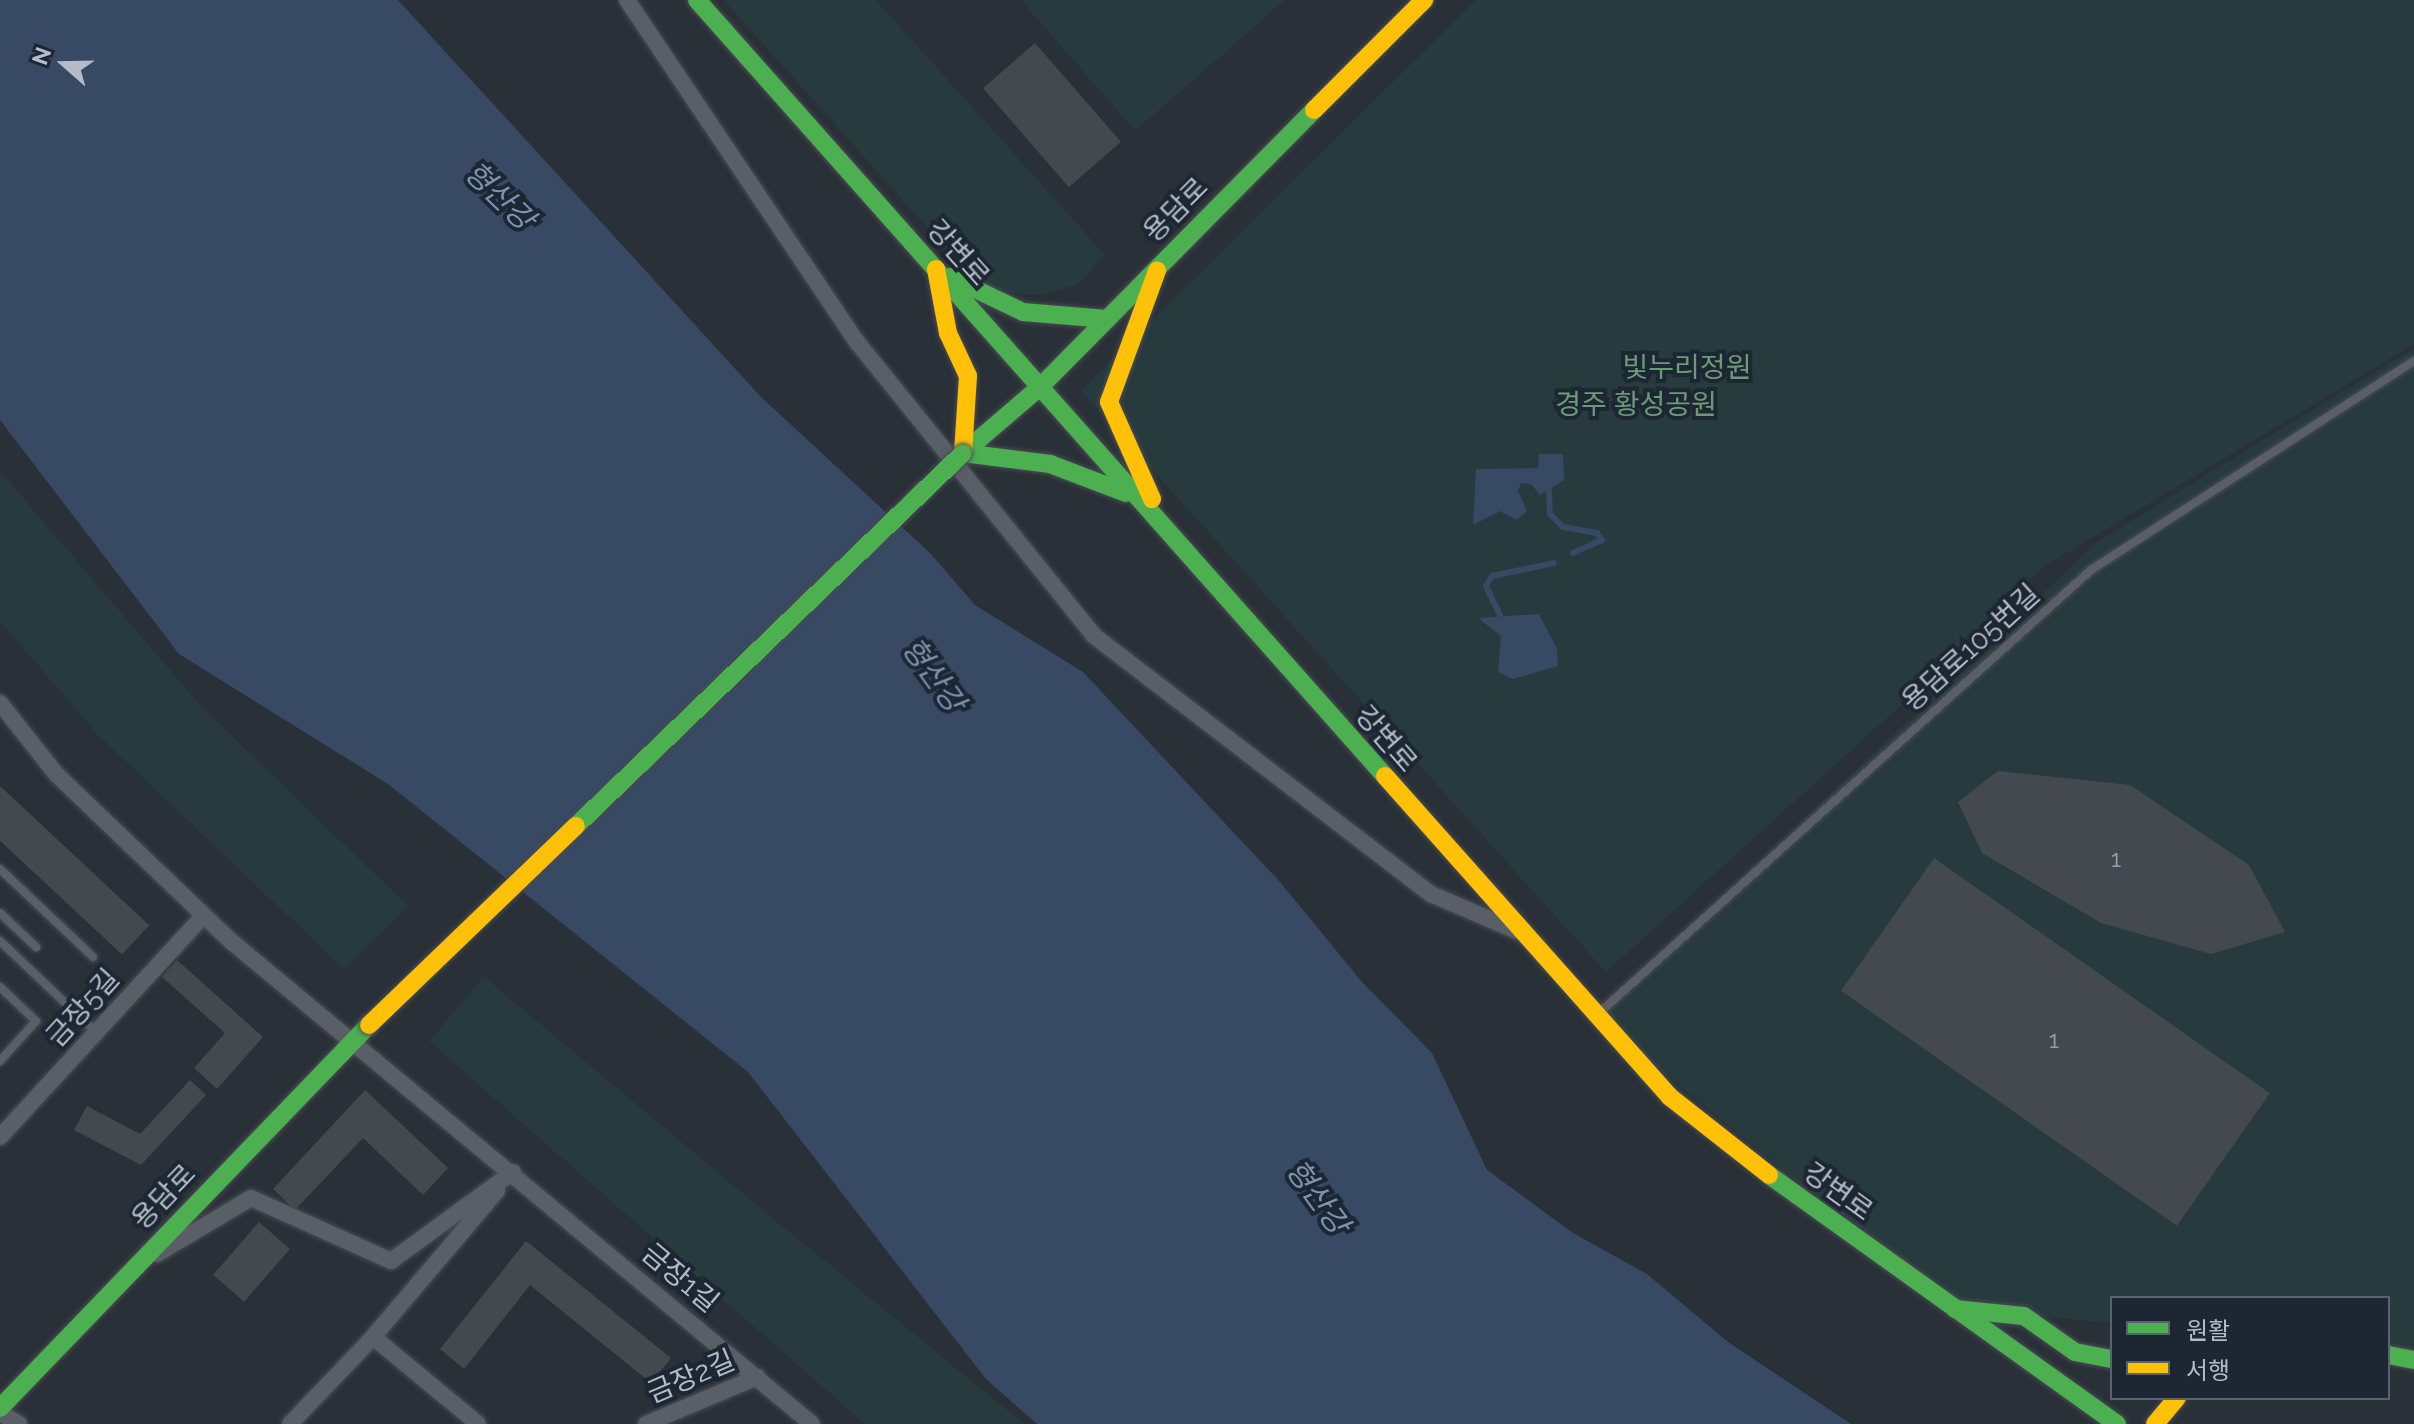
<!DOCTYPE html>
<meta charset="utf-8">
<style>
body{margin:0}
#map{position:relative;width:2414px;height:1424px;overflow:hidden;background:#2a3038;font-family:Raleway,"Noto Sans KR",sans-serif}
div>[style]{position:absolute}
.green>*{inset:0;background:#273a3e}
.water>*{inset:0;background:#384963}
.stream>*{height:6px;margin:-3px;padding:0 3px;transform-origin:3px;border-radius:3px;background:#384963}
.building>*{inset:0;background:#444950;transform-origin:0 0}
.roads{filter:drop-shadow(0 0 2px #484c53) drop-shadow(0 0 2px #484c53)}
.lane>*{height:8px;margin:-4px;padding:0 4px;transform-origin:4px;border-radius:4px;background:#5a5e66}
.street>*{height:16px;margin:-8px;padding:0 8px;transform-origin:8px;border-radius:8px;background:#5a5e66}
.fast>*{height:18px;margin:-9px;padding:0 9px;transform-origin:9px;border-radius:9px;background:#4caf50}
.slow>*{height:18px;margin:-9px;padding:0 9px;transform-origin:9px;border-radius:9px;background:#ffc107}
.bridges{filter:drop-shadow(0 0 2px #484c53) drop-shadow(0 0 2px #484c53)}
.fast-bridge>*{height:18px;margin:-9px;padding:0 9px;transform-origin:9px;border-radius:9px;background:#4caf50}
.slow-bridge>*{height:18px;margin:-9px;padding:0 9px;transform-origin:9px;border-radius:9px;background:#ffc107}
span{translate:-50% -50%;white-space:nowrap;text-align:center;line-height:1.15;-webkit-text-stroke:8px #1d2633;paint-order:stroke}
.number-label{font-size:24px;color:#989fab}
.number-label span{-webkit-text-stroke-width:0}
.street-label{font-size:28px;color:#b4bcc9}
.park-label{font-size:28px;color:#6b9a76}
.water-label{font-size:30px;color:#7c92b1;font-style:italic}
.legend{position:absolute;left:2110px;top:1296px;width:280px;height:104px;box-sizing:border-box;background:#1d2633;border:2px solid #59626f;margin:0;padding:10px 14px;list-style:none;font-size:24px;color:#b4bcc9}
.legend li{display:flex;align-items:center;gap:16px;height:40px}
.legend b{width:40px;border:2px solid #59626f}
.north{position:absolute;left:24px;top:24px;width:80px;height:80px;-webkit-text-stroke:6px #1d2633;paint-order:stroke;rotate:290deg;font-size:22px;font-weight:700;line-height:32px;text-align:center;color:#b4bcc9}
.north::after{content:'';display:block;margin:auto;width:28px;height:36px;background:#b4bcc9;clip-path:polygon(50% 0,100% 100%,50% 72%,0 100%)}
</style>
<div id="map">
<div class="green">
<i style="clip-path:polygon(724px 0,876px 0,1105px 255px,1078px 284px,1047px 294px,1020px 295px,977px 283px)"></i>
<i style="clip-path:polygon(1021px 0,1285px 0,1135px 131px)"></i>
<i style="clip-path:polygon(1476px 0,2414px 0,2414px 344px,2043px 567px,1910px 697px,1606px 972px,1081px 391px)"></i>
<i style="clip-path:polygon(2414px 348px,2414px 1351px,2388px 1349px,2388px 1298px,2112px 1298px,2112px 1323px,1954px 1308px,1595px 1017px,2097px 542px)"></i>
<i style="clip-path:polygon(0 471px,199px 704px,408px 906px,344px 969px,98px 735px,0 621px)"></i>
<i style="clip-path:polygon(484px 977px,787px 1230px,1024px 1424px,865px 1424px,429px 1041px)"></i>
</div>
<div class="water">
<i style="clip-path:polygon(0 0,398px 0,761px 397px,931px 554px,975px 605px,1083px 672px,1280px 882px,1362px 982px,1432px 1053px,1487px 1170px,1573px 1233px,1647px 1274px,1728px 1342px,1851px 1424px,1037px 1424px,986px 1379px,748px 1072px,388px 784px,179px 654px,0 420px)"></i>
<i style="clip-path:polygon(1539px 454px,1563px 454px,1564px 480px,1540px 495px,1531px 484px,1521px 483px,1518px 491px,1527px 511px,1517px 520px,1500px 511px,1473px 525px,1476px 469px,1538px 468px)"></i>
<i style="clip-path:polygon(1539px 614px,1557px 649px,1558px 666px,1513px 679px,1498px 672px,1501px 636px,1478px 618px)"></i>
</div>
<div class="stream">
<i style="left:1549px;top:490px;width:24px;rotate:88deg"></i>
<i style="left:1550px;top:514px;width:18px;rotate:45deg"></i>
<i style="left:1563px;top:527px;width:35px;rotate:10deg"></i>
<i style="left:1597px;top:533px;width:9px;rotate:54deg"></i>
<i style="left:1602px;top:540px;width:32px;rotate:156deg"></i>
<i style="left:1500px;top:615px;width:32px;rotate:-116deg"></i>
<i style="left:1486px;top:586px;width:12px;rotate:-59deg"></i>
<i style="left:1492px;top:576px;width:63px;rotate:-11.8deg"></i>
</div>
<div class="building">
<i style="left:1035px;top:43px;width:131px;height:69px;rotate:49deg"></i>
<i style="clip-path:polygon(1998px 771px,2130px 785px,2249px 865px,2285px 932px,2211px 954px,2101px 923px,1982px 853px,1958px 802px)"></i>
<i style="left:0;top:786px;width:204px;height:40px;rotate:43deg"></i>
<i style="left:1934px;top:858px;width:410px;height:162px;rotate:35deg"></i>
<i style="clip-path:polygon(177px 960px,263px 1037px,217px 1089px,194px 1068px,225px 1033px,162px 977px)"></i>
<i style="clip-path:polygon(190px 1080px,206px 1095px,141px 1165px,74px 1130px,87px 1106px,140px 1134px)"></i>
<i style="clip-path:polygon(365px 1090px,448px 1168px,423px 1195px,363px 1138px,295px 1210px,273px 1189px)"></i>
<i style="left:259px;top:1222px;width:41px;height:70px;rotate:41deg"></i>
<i style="clip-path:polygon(526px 1241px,671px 1358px,651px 1383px,530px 1285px,464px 1369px,440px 1349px)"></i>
</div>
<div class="roads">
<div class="lane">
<i style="left:0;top:869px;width:128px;rotate:43.4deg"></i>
<i style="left:0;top:913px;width:50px;rotate:43.4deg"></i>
<i style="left:0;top:941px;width:132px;rotate:43.5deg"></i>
<i style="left:0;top:987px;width:50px;rotate:43.4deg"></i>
<i style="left:36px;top:1021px;width:54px;rotate:132deg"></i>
<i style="left:1599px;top:1013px;width:662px;rotate:-42deg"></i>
<i style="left:2091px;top:570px;width:385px;rotate:-32.9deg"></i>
</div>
<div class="street">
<i style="left:627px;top:0;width:412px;rotate:56.1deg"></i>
<i style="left:857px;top:342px;width:376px;rotate:51.1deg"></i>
<i style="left:1093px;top:635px;width:426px;rotate:37.5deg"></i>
<i style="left:1431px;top:894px;width:94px;rotate:23.3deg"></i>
<i style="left:0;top:703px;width:90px;rotate:51.7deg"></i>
<i style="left:56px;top:774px;width:243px;rotate:43.7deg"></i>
<i style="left:232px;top:942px;width:754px;rotate:39.73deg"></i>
<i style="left:0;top:1137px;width:301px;rotate:-47.4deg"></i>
<i style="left:157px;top:1254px;width:109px;rotate:-30.8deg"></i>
<i style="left:251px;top:1198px;width:154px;rotate:24.2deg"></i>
<i style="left:391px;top:1261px;width:151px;rotate:-36.1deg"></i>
<i style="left:373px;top:1337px;width:136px;rotate:39.6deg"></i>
<i style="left:0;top:1413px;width:22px;rotate:30deg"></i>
<i style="left:290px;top:1424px;width:120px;rotate:-46.3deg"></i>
<i style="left:373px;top:1337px;width:192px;rotate:-49.7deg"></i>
<i style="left:646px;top:1424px;width:121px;rotate:-22.9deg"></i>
</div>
<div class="fast">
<i style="left:697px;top:0;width:1037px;rotate:48.44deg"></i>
<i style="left:950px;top:277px;width:81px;rotate:25.6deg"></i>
<i style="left:1023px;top:312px;width:84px;rotate:4.8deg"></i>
<i style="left:963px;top:453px;width:101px;rotate:-40.6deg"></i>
<i style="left:1040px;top:387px;width:390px;rotate:-45.3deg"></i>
<i style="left:963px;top:453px;width:88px;rotate:7.2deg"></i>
<i style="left:1050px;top:464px;width:81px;rotate:20.9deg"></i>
<i style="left:1769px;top:1175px;width:428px;rotate:35.6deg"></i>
<i style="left:1955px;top:1309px;width:69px;rotate:5.8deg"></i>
<i style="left:2024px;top:1316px;width:62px;rotate:35.2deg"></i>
<i style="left:2075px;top:1352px;width:38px;rotate:11deg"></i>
<i style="left:2388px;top:1355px;width:26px;rotate:11deg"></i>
<i style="left:0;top:1408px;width:532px;rotate:-46.07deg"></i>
</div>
<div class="slow">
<i style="left:1314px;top:110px;width:156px;rotate:-45deg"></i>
<i style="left:936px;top:269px;width:65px;rotate:79.4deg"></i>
<i style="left:948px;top:333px;width:47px;rotate:65.1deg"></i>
<i style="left:968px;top:376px;width:77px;rotate:93.7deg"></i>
<i style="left:1152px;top:499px;width:106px;rotate:-113.9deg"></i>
<i style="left:1109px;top:402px;width:140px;rotate:-69.9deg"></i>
<i style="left:1385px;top:776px;width:429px;rotate:48.4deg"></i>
<i style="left:1670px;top:1097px;width:126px;rotate:38.2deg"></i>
<i style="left:2155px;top:1424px;width:34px;rotate:-50deg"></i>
</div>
</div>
<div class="bridges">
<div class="fast-bridge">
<i style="left:576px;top:826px;width:537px;rotate:-43.94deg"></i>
</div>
<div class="slow-bridge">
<i style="left:369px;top:1025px;width:287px;rotate:-43.9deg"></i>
</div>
</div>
<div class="number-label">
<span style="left:2116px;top:859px">1</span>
<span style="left:2054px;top:1040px">1</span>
</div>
<div class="street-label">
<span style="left:1176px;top:210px;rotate:-45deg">용담로</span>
<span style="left:958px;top:253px;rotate:48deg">강변로</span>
<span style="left:1971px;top:648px;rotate:-42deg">용담로105번길</span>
<span style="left:1386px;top:739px;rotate:49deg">강변로</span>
<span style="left:83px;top:1008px;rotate:-48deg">금장5길</span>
<span style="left:1838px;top:1192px;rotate:36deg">강변로</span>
<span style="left:164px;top:1197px;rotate:-46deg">용담로</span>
<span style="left:680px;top:1278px;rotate:40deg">금장1길</span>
<span style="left:691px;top:1377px;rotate:-23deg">금장2길</span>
</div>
<div class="park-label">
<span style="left:1687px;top:368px">빛누리정원</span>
<span style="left:1636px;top:405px">경주 황성공원</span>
</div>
<div class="water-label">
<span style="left:499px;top:196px;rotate:44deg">형산강</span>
<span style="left:933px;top:675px;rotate:54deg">형산강</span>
<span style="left:1317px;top:1197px;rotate:54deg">형산강</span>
</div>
<ul class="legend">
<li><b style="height:10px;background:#4caf50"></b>원활</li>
<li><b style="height:10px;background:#ffc107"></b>서행</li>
</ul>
<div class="north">N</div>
</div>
